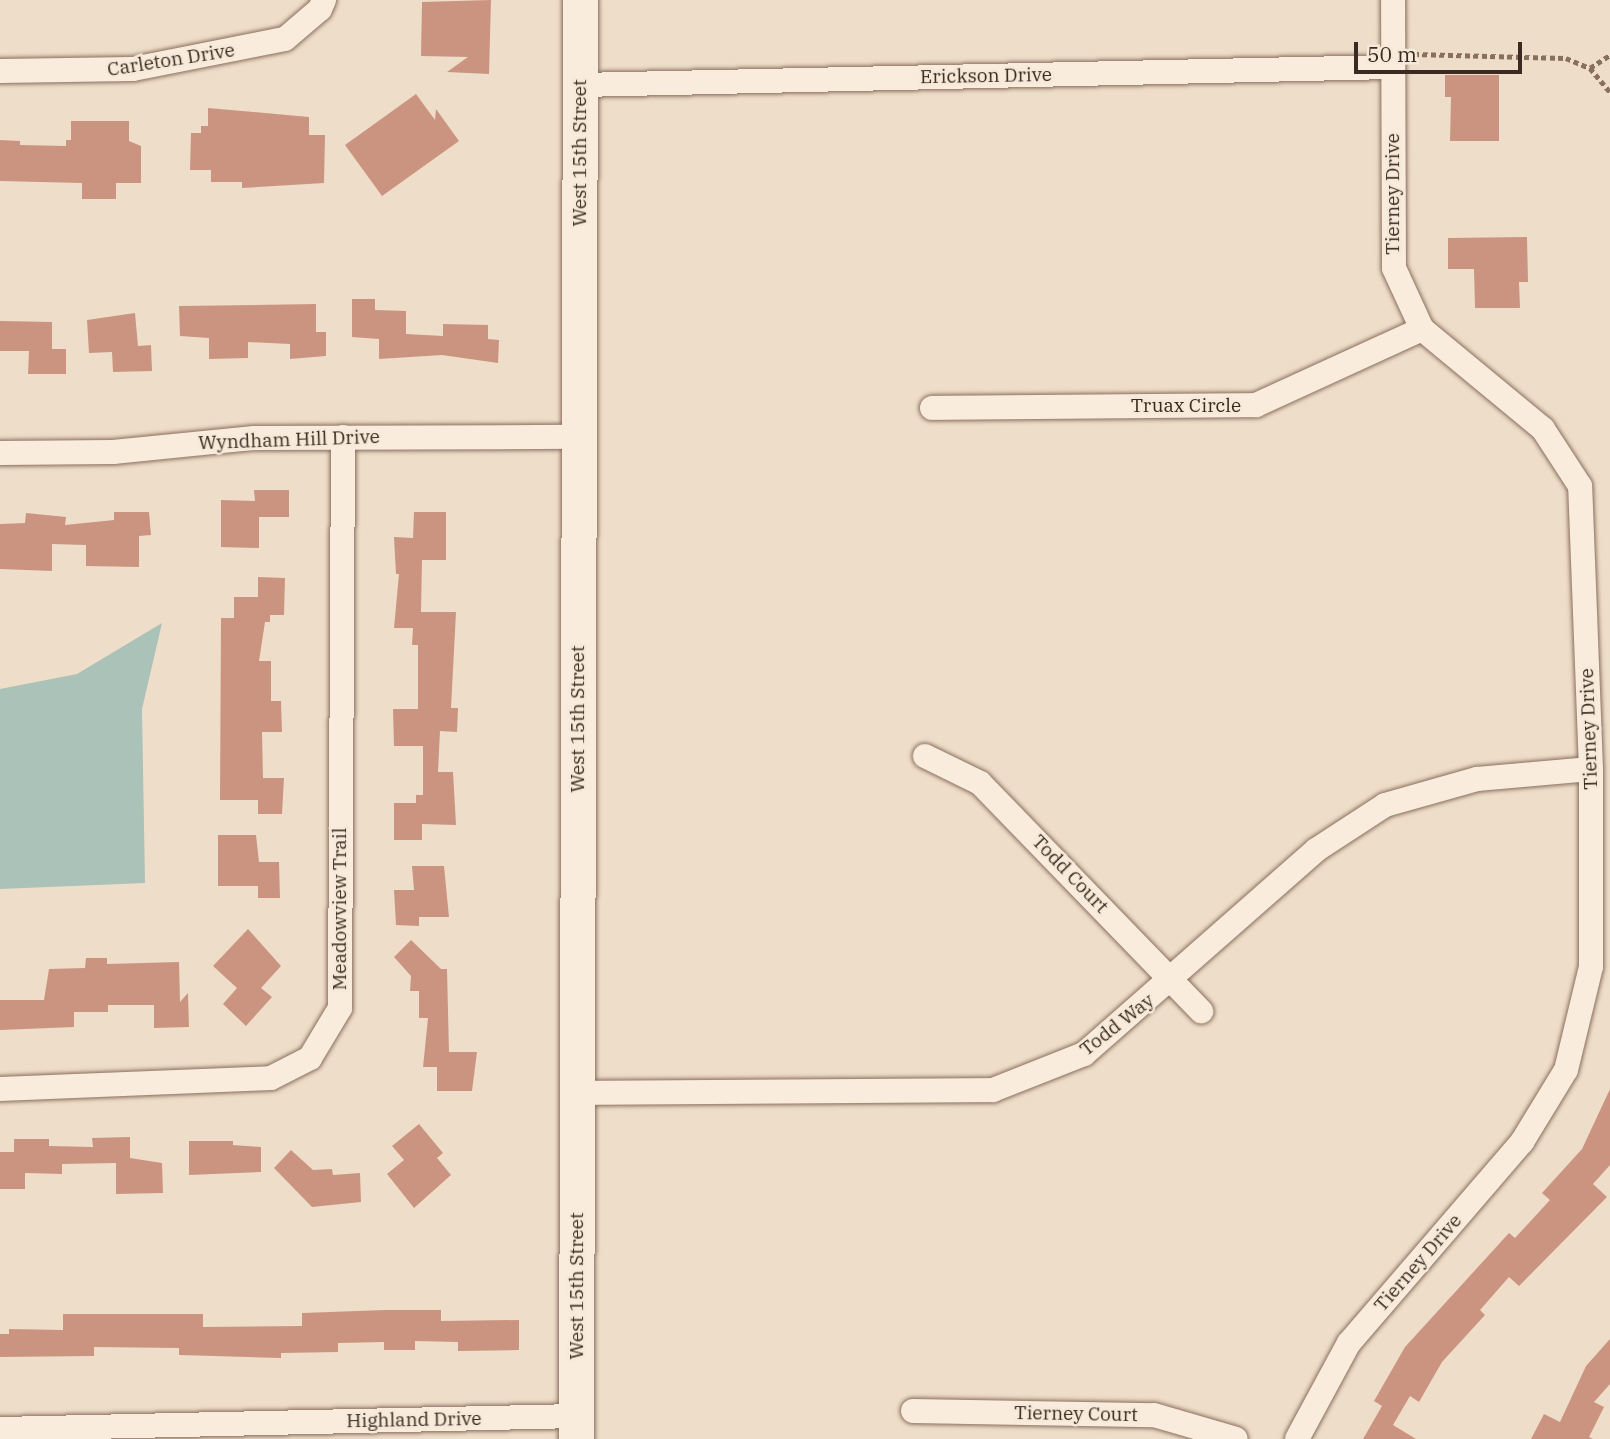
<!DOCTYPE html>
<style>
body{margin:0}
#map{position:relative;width:1610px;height:1439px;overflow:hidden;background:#eedec9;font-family:"IBM Plex Serif",serif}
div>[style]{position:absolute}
.water>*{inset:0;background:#aac2b8}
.building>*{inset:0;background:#cb9480}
.path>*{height:4.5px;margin-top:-2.25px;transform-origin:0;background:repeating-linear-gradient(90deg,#8a6f5e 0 5px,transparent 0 8.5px)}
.roads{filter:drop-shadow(0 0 2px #8a6f5e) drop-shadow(0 0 2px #8a6f5e)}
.street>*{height:24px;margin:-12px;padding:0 12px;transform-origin:12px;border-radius:12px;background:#f9ecdd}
.secondary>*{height:35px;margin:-17.5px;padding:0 17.5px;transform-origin:17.5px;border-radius:17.5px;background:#f9ecdd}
span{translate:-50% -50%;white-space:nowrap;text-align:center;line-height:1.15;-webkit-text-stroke:5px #f5e9d9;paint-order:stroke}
.street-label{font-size:19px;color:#3b2a21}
.scale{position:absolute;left:1354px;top:42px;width:168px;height:32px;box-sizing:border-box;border:4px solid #3b2a21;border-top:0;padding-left:9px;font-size:21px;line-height:24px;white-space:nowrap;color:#3b2a21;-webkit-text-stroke:5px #f5e9d9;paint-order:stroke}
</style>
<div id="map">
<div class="water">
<i style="clip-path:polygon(162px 623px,142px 709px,145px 883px,0 889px,0 689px,77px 674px)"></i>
</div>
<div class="building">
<i style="clip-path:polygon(491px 0,489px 74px,447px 72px,468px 57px,421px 56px,422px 2px)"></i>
<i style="clip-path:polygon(1445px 75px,1499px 75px,1499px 141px,1450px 141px,1451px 97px,1445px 97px)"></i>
<i style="clip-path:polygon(416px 94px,435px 120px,436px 109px,459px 141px,382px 196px,345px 145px)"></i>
<i style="clip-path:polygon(208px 108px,309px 117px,309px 135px,325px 135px,324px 183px,242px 188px,242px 182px,211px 182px,211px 170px,190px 170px,191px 133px,201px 133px,201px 126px,208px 126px)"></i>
<i style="clip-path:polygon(71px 121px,129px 121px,129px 141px,141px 146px,141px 183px,116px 183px,116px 199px,82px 199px,82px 183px,0 181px,0 140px,20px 141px,20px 145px,66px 146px,66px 140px,71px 140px)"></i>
<i style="clip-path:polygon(1527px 237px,1528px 282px,1519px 282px,1520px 308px,1475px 308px,1474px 269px,1448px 269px,1448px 238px)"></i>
<i style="clip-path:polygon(352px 299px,375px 299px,375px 310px,406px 311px,406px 334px,443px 336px,443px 324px,488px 325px,488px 339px,499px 340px,498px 363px,442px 355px,379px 359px,379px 339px,352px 337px)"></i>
<i style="clip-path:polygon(316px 304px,316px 332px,326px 332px,326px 356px,290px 359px,290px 344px,248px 342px,248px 358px,209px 359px,209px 338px,180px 336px,179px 306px)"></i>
<i style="clip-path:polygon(135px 313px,138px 346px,151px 345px,152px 371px,113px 372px,112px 352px,89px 353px,87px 320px)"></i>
<i style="clip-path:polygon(0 321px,52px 322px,52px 349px,66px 349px,66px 374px,28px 374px,29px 351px,0 351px)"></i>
<i style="clip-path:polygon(254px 490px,289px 490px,289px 517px,259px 517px,259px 548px,221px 547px,221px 500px,255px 501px)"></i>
<i style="clip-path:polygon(114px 512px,149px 512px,151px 535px,139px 536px,139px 567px,86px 566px,86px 545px,52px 544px,52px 571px,0 569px,0 524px,25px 523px,26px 513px,66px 517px,65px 525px,114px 520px)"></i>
<i style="clip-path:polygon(414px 512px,446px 512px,446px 560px,422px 560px,421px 612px,456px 612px,451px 708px,458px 708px,457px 732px,440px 731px,438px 772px,453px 772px,456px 825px,422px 824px,422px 840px,394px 840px,394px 803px,416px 803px,416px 795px,423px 795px,423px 746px,394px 746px,393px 709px,418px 709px,418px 645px,412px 645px,413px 628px,394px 628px,399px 574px,396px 574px,394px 537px,413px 538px)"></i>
<i style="clip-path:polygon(258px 577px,285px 578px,284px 615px,270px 615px,270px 622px,265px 622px,259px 661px,271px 661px,271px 701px,281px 701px,282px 732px,262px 732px,263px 778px,284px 778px,282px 814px,258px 814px,258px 800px,220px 800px,221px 618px,234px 618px,234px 597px,258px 597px)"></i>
<i style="clip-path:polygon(218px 835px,256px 835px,259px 862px,279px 862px,280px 898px,258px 898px,258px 886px,218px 886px)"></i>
<i style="clip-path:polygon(412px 866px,444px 866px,449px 917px,419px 917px,419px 926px,396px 925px,394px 890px,414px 890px)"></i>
<i style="clip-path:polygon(248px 929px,281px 966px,261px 988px,272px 997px,246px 1026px,223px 1004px,237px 988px,213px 966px)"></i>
<i style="clip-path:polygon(411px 940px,441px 969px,447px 969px,449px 1052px,477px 1052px,472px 1091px,437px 1091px,437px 1067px,423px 1067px,428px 1018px,419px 1018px,419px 991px,410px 991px,411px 976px,394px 957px)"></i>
<i style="clip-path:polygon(86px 958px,107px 958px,107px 964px,179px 962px,180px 1002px,188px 993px,189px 1027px,154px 1028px,154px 1005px,108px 1005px,108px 1012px,74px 1012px,74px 1027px,0 1030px,0 1000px,44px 1000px,49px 969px,85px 968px)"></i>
<i style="clip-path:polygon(1610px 1089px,1610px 1165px,1593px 1184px,1607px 1197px,1519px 1286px,1509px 1277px,1480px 1310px,1485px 1315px,1442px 1362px,1419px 1402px,1410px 1396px,1393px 1425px,1416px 1439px,1363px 1439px,1382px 1406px,1374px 1401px,1405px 1347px,1509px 1233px,1515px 1238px,1550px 1200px,1542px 1193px,1582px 1149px)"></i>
<i style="clip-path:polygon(419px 1124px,443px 1153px,437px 1158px,451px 1175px,414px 1208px,387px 1174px,404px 1160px,392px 1146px)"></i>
<i style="clip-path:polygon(130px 1137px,130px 1158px,162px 1163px,163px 1193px,116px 1194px,116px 1163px,62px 1164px,62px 1174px,25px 1173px,25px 1189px,0 1189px,0 1152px,14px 1152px,14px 1139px,49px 1139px,49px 1146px,93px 1147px,92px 1138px)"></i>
<i style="clip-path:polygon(189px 1141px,233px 1141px,233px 1145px,261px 1147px,261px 1172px,189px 1175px)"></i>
<i style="clip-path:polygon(291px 1150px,313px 1170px,332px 1169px,333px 1175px,360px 1173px,361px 1202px,312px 1207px,274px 1168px)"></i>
<i style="clip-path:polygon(385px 1310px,441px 1310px,441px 1321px,519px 1320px,519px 1350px,458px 1351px,458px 1342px,415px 1341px,415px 1350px,384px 1350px,384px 1342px,338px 1343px,338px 1352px,281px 1353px,281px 1358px,179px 1355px,179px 1348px,94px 1347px,94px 1356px,0 1357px,0 1334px,9px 1334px,9px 1329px,63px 1330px,63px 1314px,203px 1314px,203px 1327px,302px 1326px,302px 1313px)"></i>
<i style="clip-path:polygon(1610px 1339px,1610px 1384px,1594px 1402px,1604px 1407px,1589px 1437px,1593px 1439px,1531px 1439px,1544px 1414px,1560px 1422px,1586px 1366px)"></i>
</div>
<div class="path">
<i style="left:1414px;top:54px;width:152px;rotate:1.5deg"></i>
<i style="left:1566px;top:58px;width:26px;rotate:23deg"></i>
<i style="left:1590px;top:68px;width:31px;rotate:50deg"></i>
<i style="left:1590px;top:68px;width:24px;rotate:-33deg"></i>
</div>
<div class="roads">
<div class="street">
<i style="left:0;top:71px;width:133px;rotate:-0.9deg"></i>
<i style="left:133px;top:69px;width:155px;rotate:-11.2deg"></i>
<i style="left:285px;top:39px;width:46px;rotate:-40.6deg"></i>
<i style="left:320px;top:9px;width:10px;rotate:-66deg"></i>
<i style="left:580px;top:85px;width:813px;rotate:-1.27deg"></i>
<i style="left:932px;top:408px;width:324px;rotate:-0.5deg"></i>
<i style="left:1256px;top:405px;width:183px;rotate:-24.6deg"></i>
<i style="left:0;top:453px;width:113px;rotate:-0.5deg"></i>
<i style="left:113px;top:452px;width:142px;rotate:-5.7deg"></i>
<i style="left:254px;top:438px;width:324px;rotate:-0.2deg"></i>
<i style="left:925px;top:756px;width:61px;rotate:26.1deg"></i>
<i style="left:980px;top:783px;width:318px;rotate:45.9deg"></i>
<i style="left:0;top:1089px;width:271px;rotate:-2.3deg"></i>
<i style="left:271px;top:1078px;width:44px;rotate:-27.1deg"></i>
<i style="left:310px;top:1058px;width:58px;rotate:-59deg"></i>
<i style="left:340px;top:1008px;width:571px;rotate:-89.7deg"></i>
<i style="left:577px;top:1093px;width:416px;rotate:-0.4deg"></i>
<i style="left:993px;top:1090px;width:98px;rotate:-21.6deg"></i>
<i style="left:1084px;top:1054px;width:309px;rotate:-41.3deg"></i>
<i style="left:1316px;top:850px;width:82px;rotate:-33.1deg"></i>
<i style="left:1385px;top:805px;width:96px;rotate:-15.8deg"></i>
<i style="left:1477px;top:779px;width:114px;rotate:-5deg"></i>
<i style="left:913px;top:1411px;width:241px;rotate:1deg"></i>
<i style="left:1154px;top:1415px;width:85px;rotate:16.3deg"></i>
<i style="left:0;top:1429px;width:576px;rotate:-1.29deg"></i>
<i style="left:1297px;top:1439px;width:109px;rotate:-61.6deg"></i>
<i style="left:1349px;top:1343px;width:265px;rotate:-49.3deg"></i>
<i style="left:1522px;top:1142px;width:84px;rotate:-58.6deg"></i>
<i style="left:1566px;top:1070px;width:106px;rotate:-76.4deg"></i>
<i style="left:1591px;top:967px;width:198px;rotate:-90deg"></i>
<i style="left:1591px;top:769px;width:283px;rotate:-92.2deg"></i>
<i style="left:1580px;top:486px;width:68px;rotate:-123deg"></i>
<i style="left:1543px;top:429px;width:157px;rotate:-140.4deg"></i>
<i style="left:1422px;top:329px;width:67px;rotate:-114.7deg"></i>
<i style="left:1394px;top:268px;width:268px;rotate:-90.2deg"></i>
</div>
<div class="secondary">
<i style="left:576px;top:1439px;width:1439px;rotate:-89.84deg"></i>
</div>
</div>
<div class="street-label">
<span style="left:171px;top:60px;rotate:-9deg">Carleton Drive</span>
<span style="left:986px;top:76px;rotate:-1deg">Erickson Drive</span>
<span style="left:580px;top:153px;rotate:-90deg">West 15th Street</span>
<span style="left:1393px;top:194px;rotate:-90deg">Tierney Drive</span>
<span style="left:1186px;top:406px">Truax Circle</span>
<span style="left:289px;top:440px;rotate:-2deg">Wyndham Hill Drive</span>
<span style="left:578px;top:719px;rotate:-90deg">West 15th Street</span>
<span style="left:1589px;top:729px;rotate:-92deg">Tierney Drive</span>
<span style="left:1070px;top:874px;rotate:46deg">Todd Court</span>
<span style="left:340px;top:909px;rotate:-90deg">Meadowview Trail</span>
<span style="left:1117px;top:1025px;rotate:-38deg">Todd Way</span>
<span style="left:1418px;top:1263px;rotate:-49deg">Tierney Drive</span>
<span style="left:577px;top:1286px;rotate:-90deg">West 15th Street</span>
<span style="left:1076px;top:1414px;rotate:1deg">Tierney Court</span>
<span style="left:414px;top:1420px;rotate:-1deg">Highland Drive</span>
</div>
<div class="scale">50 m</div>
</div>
